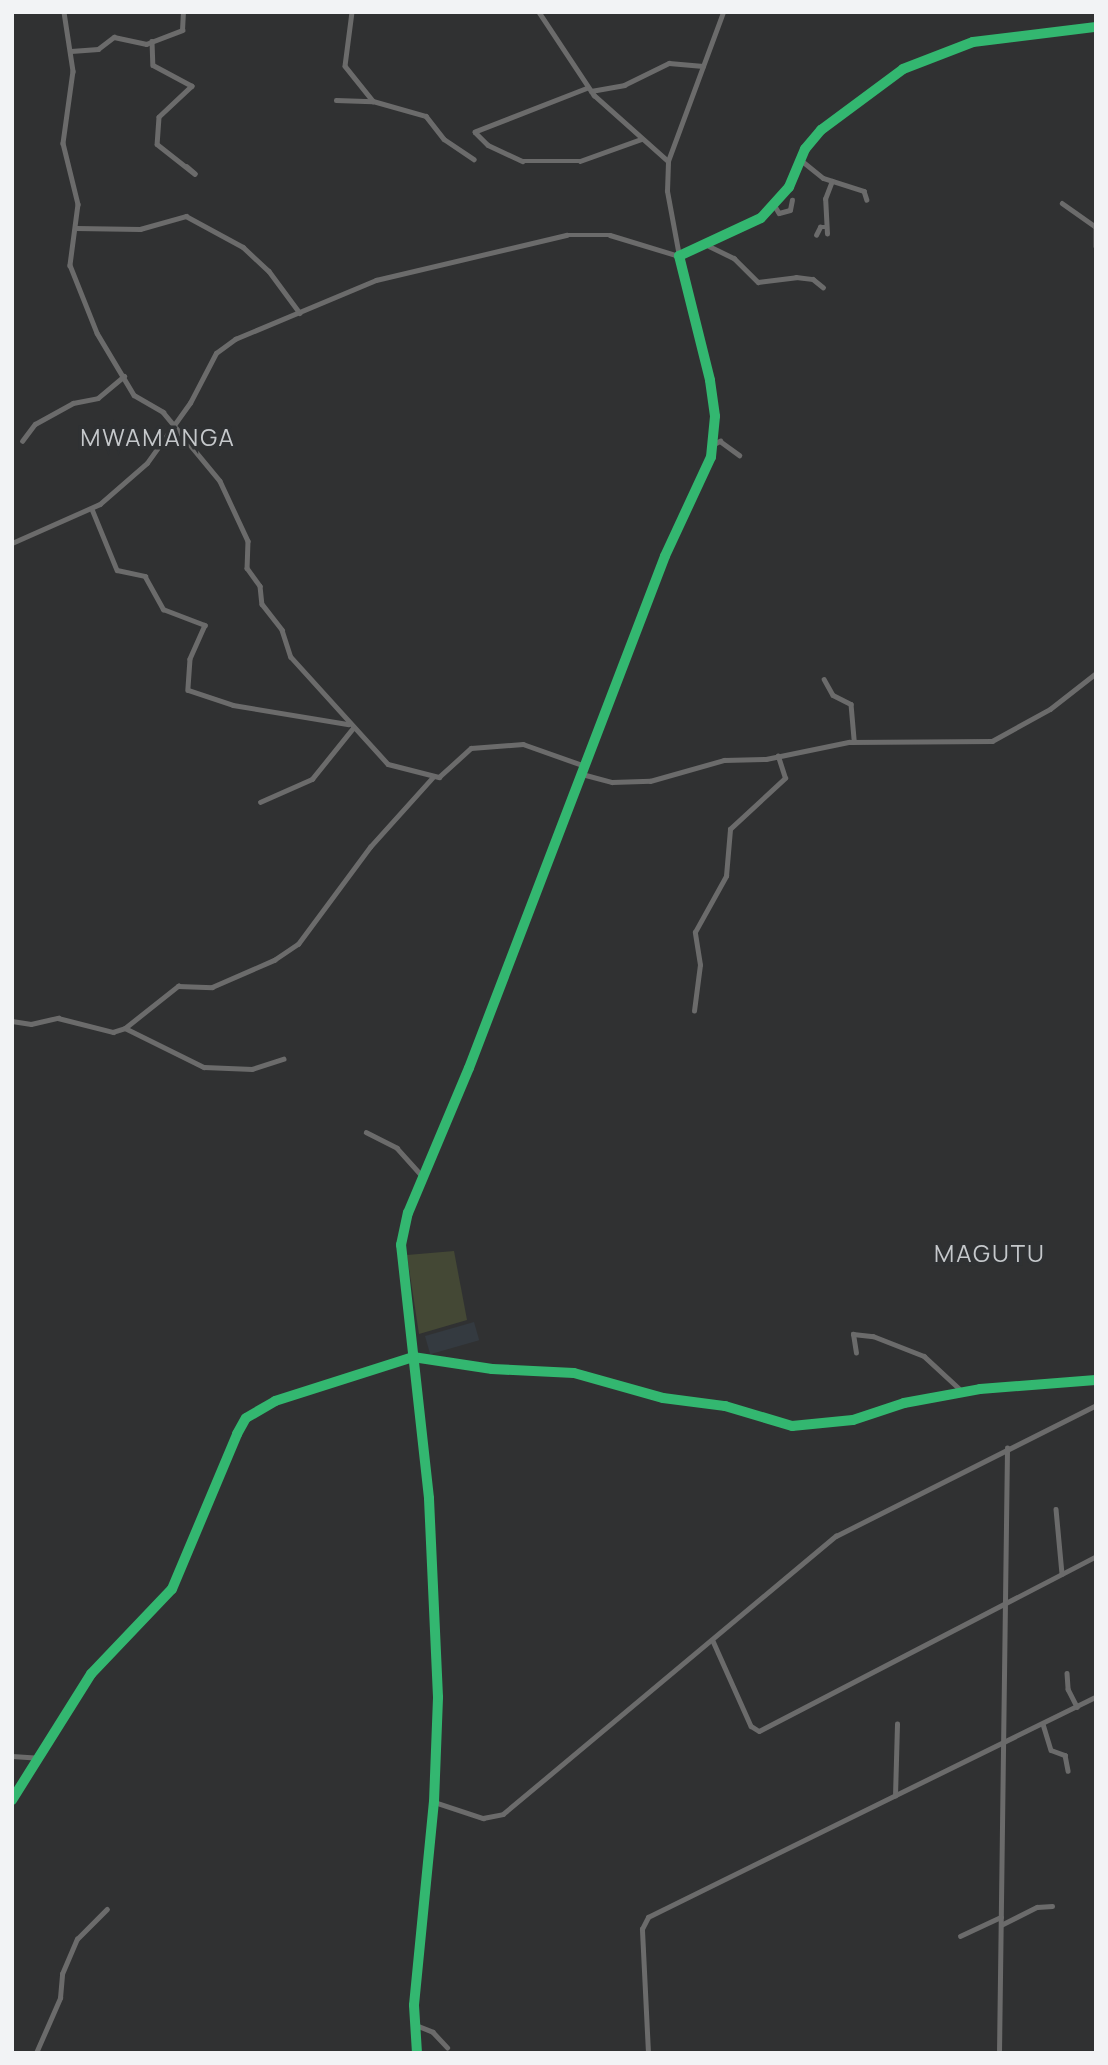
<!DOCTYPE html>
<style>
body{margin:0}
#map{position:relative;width:1108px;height:2065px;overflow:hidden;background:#303132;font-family:Manrope,sans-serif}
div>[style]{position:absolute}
.built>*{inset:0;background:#343a40;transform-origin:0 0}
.green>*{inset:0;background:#444835}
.minor>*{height:4.5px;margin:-2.25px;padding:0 2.25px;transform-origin:2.25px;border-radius:2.25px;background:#6b6b6b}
.tertiary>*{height:5px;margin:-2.5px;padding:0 2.5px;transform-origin:2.5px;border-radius:2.5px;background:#6b6b6b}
.cycleway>*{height:10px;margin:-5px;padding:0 5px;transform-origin:5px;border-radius:5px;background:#33b770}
span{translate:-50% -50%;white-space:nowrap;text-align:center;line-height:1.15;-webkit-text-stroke:7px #2f3133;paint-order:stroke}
.quarter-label{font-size:24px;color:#c5c8cb;letter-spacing:2px}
.frame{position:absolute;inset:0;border:14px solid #f2f3f5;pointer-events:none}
</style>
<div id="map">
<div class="built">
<i style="left:474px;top:1322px;width:19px;height:51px;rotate:74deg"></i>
</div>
<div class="green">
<i style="clip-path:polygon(454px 1251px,467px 1320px,419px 1334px,407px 1255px)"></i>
</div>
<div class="minor">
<i style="left:64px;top:12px;width:60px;rotate:81.3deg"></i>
<i style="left:73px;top:71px;width:73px;rotate:97.9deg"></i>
<i style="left:63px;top:143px;width:63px;rotate:76.2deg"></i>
<i style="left:78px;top:204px;width:62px;rotate:97.5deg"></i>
<i style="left:70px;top:265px;width:73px;rotate:68.3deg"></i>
<i style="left:97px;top:333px;width:72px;rotate:59.2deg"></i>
<i style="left:134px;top:395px;width:34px;rotate:30deg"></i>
<i style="left:163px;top:412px;width:89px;rotate:50.4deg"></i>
<i style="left:220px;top:481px;width:66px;rotate:65deg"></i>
<i style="left:248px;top:541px;width:27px;rotate:92deg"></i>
<i style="left:247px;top:568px;width:22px;rotate:54deg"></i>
<i style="left:260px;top:586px;width:18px;rotate:84deg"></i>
<i style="left:262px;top:604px;width:33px;rotate:52deg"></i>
<i style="left:282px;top:630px;width:28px;rotate:72deg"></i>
<i style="left:291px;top:657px;width:144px;rotate:47.8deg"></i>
<i style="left:388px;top:764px;width:53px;rotate:14.3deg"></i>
<i style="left:439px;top:777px;width:43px;rotate:-42.2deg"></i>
<i style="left:471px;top:748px;width:52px;rotate:-4.4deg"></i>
<i style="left:523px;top:744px;width:66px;rotate:19.5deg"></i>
<i style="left:352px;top:12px;width:54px;rotate:97.4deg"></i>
<i style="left:345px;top:66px;width:45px;rotate:51.3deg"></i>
<i style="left:373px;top:101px;width:55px;rotate:15.8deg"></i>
<i style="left:426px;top:116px;width:29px;rotate:52deg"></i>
<i style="left:444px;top:139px;width:36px;rotate:34deg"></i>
<i style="left:490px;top:12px;width:43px"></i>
<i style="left:539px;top:12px;width:100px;rotate:56.5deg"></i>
<i style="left:594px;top:95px;width:99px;rotate:41.7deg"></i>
<i style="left:152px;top:41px;width:24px;rotate:88deg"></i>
<i style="left:153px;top:65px;width:44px;rotate:28.3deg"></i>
<i style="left:192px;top:86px;width:45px;rotate:136.8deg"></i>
<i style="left:159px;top:117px;width:27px;rotate:94deg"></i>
<i style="left:157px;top:144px;width:48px;rotate:38.3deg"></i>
<i style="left:195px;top:174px;width:11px;rotate:-139deg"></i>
<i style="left:71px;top:51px;width:27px;rotate:-4deg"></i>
<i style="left:98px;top:49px;width:20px;rotate:-37deg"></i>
<i style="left:114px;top:37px;width:33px;rotate:12deg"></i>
<i style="left:146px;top:44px;width:39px;rotate:-21deg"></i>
<i style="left:182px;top:30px;width:18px;rotate:-87deg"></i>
<i style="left:588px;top:88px;width:121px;rotate:158.7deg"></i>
<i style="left:475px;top:132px;width:18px;rotate:45deg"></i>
<i style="left:488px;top:145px;width:38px;rotate:25deg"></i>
<i style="left:523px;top:161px;width:57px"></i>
<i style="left:580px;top:161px;width:65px;rotate:-19.8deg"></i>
<i style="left:591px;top:91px;width:34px;rotate:-10deg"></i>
<i style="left:624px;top:85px;width:50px;rotate:-26.1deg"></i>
<i style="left:669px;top:63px;width:34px;rotate:5deg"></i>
<i style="left:336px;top:100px;width:36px;rotate:2deg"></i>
<i style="left:801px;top:160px;width:28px;rotate:39deg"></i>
<i style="left:823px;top:178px;width:43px;rotate:17.6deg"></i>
<i style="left:864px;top:191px;width:9px;rotate:72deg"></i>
<i style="left:1062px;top:203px;width:42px;rotate:35.2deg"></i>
<i style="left:775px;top:206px;width:8px;rotate:60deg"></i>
<i style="left:779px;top:213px;width:11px;rotate:-15deg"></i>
<i style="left:790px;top:210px;width:10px;rotate:-79deg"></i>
<i style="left:76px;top:228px;width:64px;rotate:0.9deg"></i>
<i style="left:140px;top:229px;width:48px;rotate:-15.8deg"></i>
<i style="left:186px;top:216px;width:65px;rotate:28.5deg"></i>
<i style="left:243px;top:247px;width:35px;rotate:43deg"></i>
<i style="left:269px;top:271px;width:52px;rotate:53.6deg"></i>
<i style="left:1096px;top:228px;width:18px;rotate:90deg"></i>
<i style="left:827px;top:234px;width:35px;rotate:-93deg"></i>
<i style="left:825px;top:199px;width:19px;rotate:-69deg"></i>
<i style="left:816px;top:235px;width:9px;rotate:-63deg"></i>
<i style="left:820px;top:227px;width:6px"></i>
<i style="left:709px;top:246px;width:28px;rotate:26deg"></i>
<i style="left:734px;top:258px;width:34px;rotate:45deg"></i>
<i style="left:758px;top:282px;width:38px;rotate:-7deg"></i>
<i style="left:796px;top:277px;width:17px;rotate:7deg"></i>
<i style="left:813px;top:279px;width:13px;rotate:39deg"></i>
<i style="left:22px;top:441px;width:21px;rotate:-53deg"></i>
<i style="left:35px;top:424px;width:43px;rotate:-28.9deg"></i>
<i style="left:73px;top:403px;width:25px;rotate:-11deg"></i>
<i style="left:98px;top:398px;width:34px;rotate:-40deg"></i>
<i style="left:714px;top:444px;width:7px;rotate:-27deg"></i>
<i style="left:720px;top:441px;width:24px;rotate:36deg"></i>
<i style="left:92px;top:509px;width:66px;rotate:67.7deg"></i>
<i style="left:117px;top:570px;width:29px;rotate:12deg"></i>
<i style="left:145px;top:576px;width:38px;rotate:61deg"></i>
<i style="left:163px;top:609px;width:45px;rotate:20.9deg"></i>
<i style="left:205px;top:625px;width:37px;rotate:114deg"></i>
<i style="left:190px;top:659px;width:31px;rotate:94deg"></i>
<i style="left:188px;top:690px;width:47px;rotate:18.4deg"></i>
<i style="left:233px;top:705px;width:117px;rotate:9.4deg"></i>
<i style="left:12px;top:543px;width:96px;rotate:-23.9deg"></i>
<i style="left:100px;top:504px;width:62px;rotate:-41.1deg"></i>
<i style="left:147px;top:463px;width:74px;rotate:-54.4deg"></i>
<i style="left:190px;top:403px;width:56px;rotate:-62.5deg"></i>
<i style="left:216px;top:353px;width:24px;rotate:-36deg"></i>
<i style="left:235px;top:339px;width:153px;rotate:-22.7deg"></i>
<i style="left:376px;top:280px;width:196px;rotate:-13.3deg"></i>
<i style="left:567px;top:235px;width:43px"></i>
<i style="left:610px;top:235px;width:72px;rotate:16.9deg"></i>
<i style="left:679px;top:256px;width:66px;rotate:-100.5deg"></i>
<i style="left:667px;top:191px;width:30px;rotate:-88deg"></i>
<i style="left:668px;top:161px;width:159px;rotate:-69.7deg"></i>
<i style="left:824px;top:679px;width:18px;rotate:61deg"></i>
<i style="left:833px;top:695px;width:20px;rotate:27deg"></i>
<i style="left:851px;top:704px;width:38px;rotate:85deg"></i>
<i style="left:582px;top:774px;width:31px;rotate:15deg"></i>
<i style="left:612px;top:782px;width:38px;rotate:-2deg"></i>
<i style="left:650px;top:781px;width:77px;rotate:-15.8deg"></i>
<i style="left:724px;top:760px;width:42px;rotate:-1.4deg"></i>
<i style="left:766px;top:759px;width:85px;rotate:-11.6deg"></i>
<i style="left:849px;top:742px;width:143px;rotate:-0.4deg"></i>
<i style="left:992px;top:741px;width:66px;rotate:-28.9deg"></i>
<i style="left:1050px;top:709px;width:58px;rotate:-38deg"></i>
<i style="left:260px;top:802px;width:57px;rotate:-23.9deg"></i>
<i style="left:312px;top:779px;width:65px;rotate:-51.2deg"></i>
<i style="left:694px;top:1011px;width:46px;rotate:-82.6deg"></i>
<i style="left:700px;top:965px;width:33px;rotate:-99deg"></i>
<i style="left:695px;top:932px;width:64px;rotate:-61deg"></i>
<i style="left:726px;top:876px;width:47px;rotate:-85.1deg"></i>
<i style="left:730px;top:829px;width:75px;rotate:-42.8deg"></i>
<i style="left:785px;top:778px;width:23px;rotate:-108deg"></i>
<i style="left:12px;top:1021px;width:19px;rotate:9deg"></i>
<i style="left:31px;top:1024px;width:28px;rotate:-13deg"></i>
<i style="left:58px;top:1018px;width:57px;rotate:14.3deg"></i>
<i style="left:113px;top:1032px;width:13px;rotate:-18deg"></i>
<i style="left:125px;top:1028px;width:68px;rotate:-38.4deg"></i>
<i style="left:178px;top:986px;width:34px;rotate:2deg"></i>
<i style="left:212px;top:987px;width:68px;rotate:-23.5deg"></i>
<i style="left:274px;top:960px;width:29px;rotate:-34deg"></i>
<i style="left:298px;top:944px;width:121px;rotate:-53.4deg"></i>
<i style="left:370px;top:847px;width:94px;rotate:-48deg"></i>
<i style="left:125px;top:1028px;width:88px;rotate:26.3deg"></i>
<i style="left:204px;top:1067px;width:48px;rotate:2.4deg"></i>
<i style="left:252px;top:1069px;width:33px;rotate:-18deg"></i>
<i style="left:366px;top:1132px;width:35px;rotate:27deg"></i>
<i style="left:397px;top:1148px;width:39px;rotate:48deg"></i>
<i style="left:856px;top:1353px;width:19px;rotate:-99deg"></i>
<i style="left:853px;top:1334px;width:20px;rotate:6deg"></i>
<i style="left:873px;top:1336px;width:55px;rotate:21.4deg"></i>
<i style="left:924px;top:1356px;width:53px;rotate:42.7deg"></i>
<i style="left:1056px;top:1509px;width:65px;rotate:84.7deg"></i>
<i style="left:713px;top:1641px;width:93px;rotate:65.9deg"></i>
<i style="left:751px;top:1726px;width:9px;rotate:32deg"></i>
<i style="left:759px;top:1731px;width:380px;rotate:-27.4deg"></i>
<i style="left:1067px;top:1673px;width:16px;rotate:86deg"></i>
<i style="left:1068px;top:1689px;width:20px;rotate:63deg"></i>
<i style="left:1043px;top:1724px;width:27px;rotate:73deg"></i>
<i style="left:1051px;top:1750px;width:15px;rotate:20deg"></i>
<i style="left:1065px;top:1755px;width:16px;rotate:79deg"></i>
<i style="left:12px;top:1756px;width:26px;rotate:4deg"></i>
<i style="left:895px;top:1796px;width:72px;rotate:-88.4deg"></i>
<i style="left:434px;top:1802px;width:52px;rotate:18.1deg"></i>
<i style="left:483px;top:1818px;width:20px;rotate:-11deg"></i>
<i style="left:503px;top:1814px;width:434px;rotate:-39.9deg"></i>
<i style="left:836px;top:1536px;width:291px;rotate:-26.7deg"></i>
<i style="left:1001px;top:1925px;width:40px;rotate:-26.6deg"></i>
<i style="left:1037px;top:1907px;width:15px;rotate:-4deg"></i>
<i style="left:960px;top:1936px;width:45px;rotate:-24.9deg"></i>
<i style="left:416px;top:2025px;width:18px;rotate:22deg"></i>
<i style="left:433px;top:2032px;width:21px;rotate:47deg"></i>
<i style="left:36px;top:2053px;width:60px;rotate:-66.4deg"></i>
<i style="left:60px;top:1998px;width:24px;rotate:-85deg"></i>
<i style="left:62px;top:1974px;width:38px;rotate:-67deg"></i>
<i style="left:77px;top:1939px;width:42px;rotate:-45deg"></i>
<i style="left:417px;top:2053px;width:48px;rotate:-93.6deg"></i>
<i style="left:414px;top:2005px;width:204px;rotate:-84.4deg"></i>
<i style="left:434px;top:1802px;width:105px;rotate:-87.8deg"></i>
<i style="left:438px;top:1697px;width:199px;rotate:-92.6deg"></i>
<i style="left:429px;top:1498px;width:255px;rotate:-96.3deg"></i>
<i style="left:401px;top:1245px;width:33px;rotate:-78deg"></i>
<i style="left:408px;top:1213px;width:157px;rotate:-67.2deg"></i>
<i style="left:469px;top:1068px;width:548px;rotate:-69.05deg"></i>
<i style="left:665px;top:556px;width:109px;rotate:-65.1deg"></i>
<i style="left:711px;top:457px;width:41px;rotate:-84.4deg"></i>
<i style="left:715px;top:416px;width:36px;rotate:-98deg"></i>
<i style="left:710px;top:380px;width:128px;rotate:-104deg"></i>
<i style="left:679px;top:256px;width:90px;rotate:-24.9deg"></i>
<i style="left:761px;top:218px;width:42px;rotate:-47.9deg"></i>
<i style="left:789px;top:187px;width:41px;rotate:-67.2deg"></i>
<i style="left:805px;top:149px;width:25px;rotate:-50deg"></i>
<i style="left:821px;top:130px;width:102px;rotate:-36.6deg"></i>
<i style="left:903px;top:69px;width:75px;rotate:-21.1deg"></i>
<i style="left:973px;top:42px;width:124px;rotate:-7deg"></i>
<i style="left:648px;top:2053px;width:124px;rotate:-92.8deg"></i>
<i style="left:642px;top:1929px;width:13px;rotate:-63deg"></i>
<i style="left:648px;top:1917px;width:499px;rotate:-26.2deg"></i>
<i style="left:999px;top:2053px;width:605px;rotate:-89.24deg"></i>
</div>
<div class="tertiary">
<i style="left:12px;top:1800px;width:149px;rotate:-57.9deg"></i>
<i style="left:91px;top:1674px;width:117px;rotate:-46.4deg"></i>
<i style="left:172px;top:1589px;width:168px;rotate:-67.2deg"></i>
<i style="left:237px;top:1434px;width:18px;rotate:-61deg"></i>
<i style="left:246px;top:1418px;width:34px;rotate:-30deg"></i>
<i style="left:275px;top:1401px;width:145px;rotate:-17.7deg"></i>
<i style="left:413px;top:1357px;width:80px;rotate:8.6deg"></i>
<i style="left:492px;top:1369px;width:82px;rotate:2.8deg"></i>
<i style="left:574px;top:1373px;width:92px;rotate:15.7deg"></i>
<i style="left:663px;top:1398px;width:63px;rotate:7.4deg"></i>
<i style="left:725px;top:1406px;width:70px;rotate:16.6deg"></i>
<i style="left:792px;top:1426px;width:61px;rotate:-5.6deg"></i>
<i style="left:853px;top:1420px;width:54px;rotate:-18.4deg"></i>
<i style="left:904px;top:1403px;width:77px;rotate:-10.4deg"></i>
<i style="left:980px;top:1389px;width:116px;rotate:-4.4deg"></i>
</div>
<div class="cycleway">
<i style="left:12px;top:1800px;width:149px;rotate:-57.9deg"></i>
<i style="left:91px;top:1674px;width:117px;rotate:-46.4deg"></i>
<i style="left:172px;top:1589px;width:168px;rotate:-67.2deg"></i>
<i style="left:237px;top:1434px;width:18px;rotate:-61deg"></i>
<i style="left:246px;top:1418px;width:34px;rotate:-30deg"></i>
<i style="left:275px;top:1401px;width:145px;rotate:-17.7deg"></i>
<i style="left:413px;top:1357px;width:80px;rotate:8.6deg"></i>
<i style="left:492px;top:1369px;width:82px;rotate:2.8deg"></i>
<i style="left:574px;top:1373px;width:92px;rotate:15.7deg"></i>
<i style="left:663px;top:1398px;width:63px;rotate:7.4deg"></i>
<i style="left:725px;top:1406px;width:70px;rotate:16.6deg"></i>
<i style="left:792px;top:1426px;width:61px;rotate:-5.6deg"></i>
<i style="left:853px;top:1420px;width:54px;rotate:-18.4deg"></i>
<i style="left:904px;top:1403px;width:77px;rotate:-10.4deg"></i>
<i style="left:980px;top:1389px;width:116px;rotate:-4.4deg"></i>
<i style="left:417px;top:2053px;width:48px;rotate:-93.6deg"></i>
<i style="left:414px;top:2005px;width:204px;rotate:-84.4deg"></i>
<i style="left:434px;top:1802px;width:105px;rotate:-87.8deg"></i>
<i style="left:438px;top:1697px;width:199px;rotate:-92.6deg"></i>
<i style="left:429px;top:1498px;width:255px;rotate:-96.3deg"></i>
<i style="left:401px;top:1245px;width:33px;rotate:-78deg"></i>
<i style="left:408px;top:1213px;width:157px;rotate:-67.2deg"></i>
<i style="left:469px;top:1068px;width:548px;rotate:-69.05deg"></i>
<i style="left:665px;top:556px;width:109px;rotate:-65.1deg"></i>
<i style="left:711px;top:457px;width:41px;rotate:-84.4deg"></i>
<i style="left:715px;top:416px;width:36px;rotate:-98deg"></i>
<i style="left:710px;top:380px;width:128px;rotate:-104deg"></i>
<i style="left:679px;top:256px;width:90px;rotate:-24.9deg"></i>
<i style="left:761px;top:218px;width:42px;rotate:-47.9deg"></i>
<i style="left:789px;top:187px;width:41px;rotate:-67.2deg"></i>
<i style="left:805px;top:149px;width:25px;rotate:-50deg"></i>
<i style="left:821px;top:130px;width:102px;rotate:-36.6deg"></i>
<i style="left:903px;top:69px;width:75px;rotate:-21.1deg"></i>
<i style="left:973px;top:42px;width:124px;rotate:-7deg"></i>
</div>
<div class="quarter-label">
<span style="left:158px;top:437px">MWAMANGA</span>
<span style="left:990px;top:1253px">MAGUTU</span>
</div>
<div class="frame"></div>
</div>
